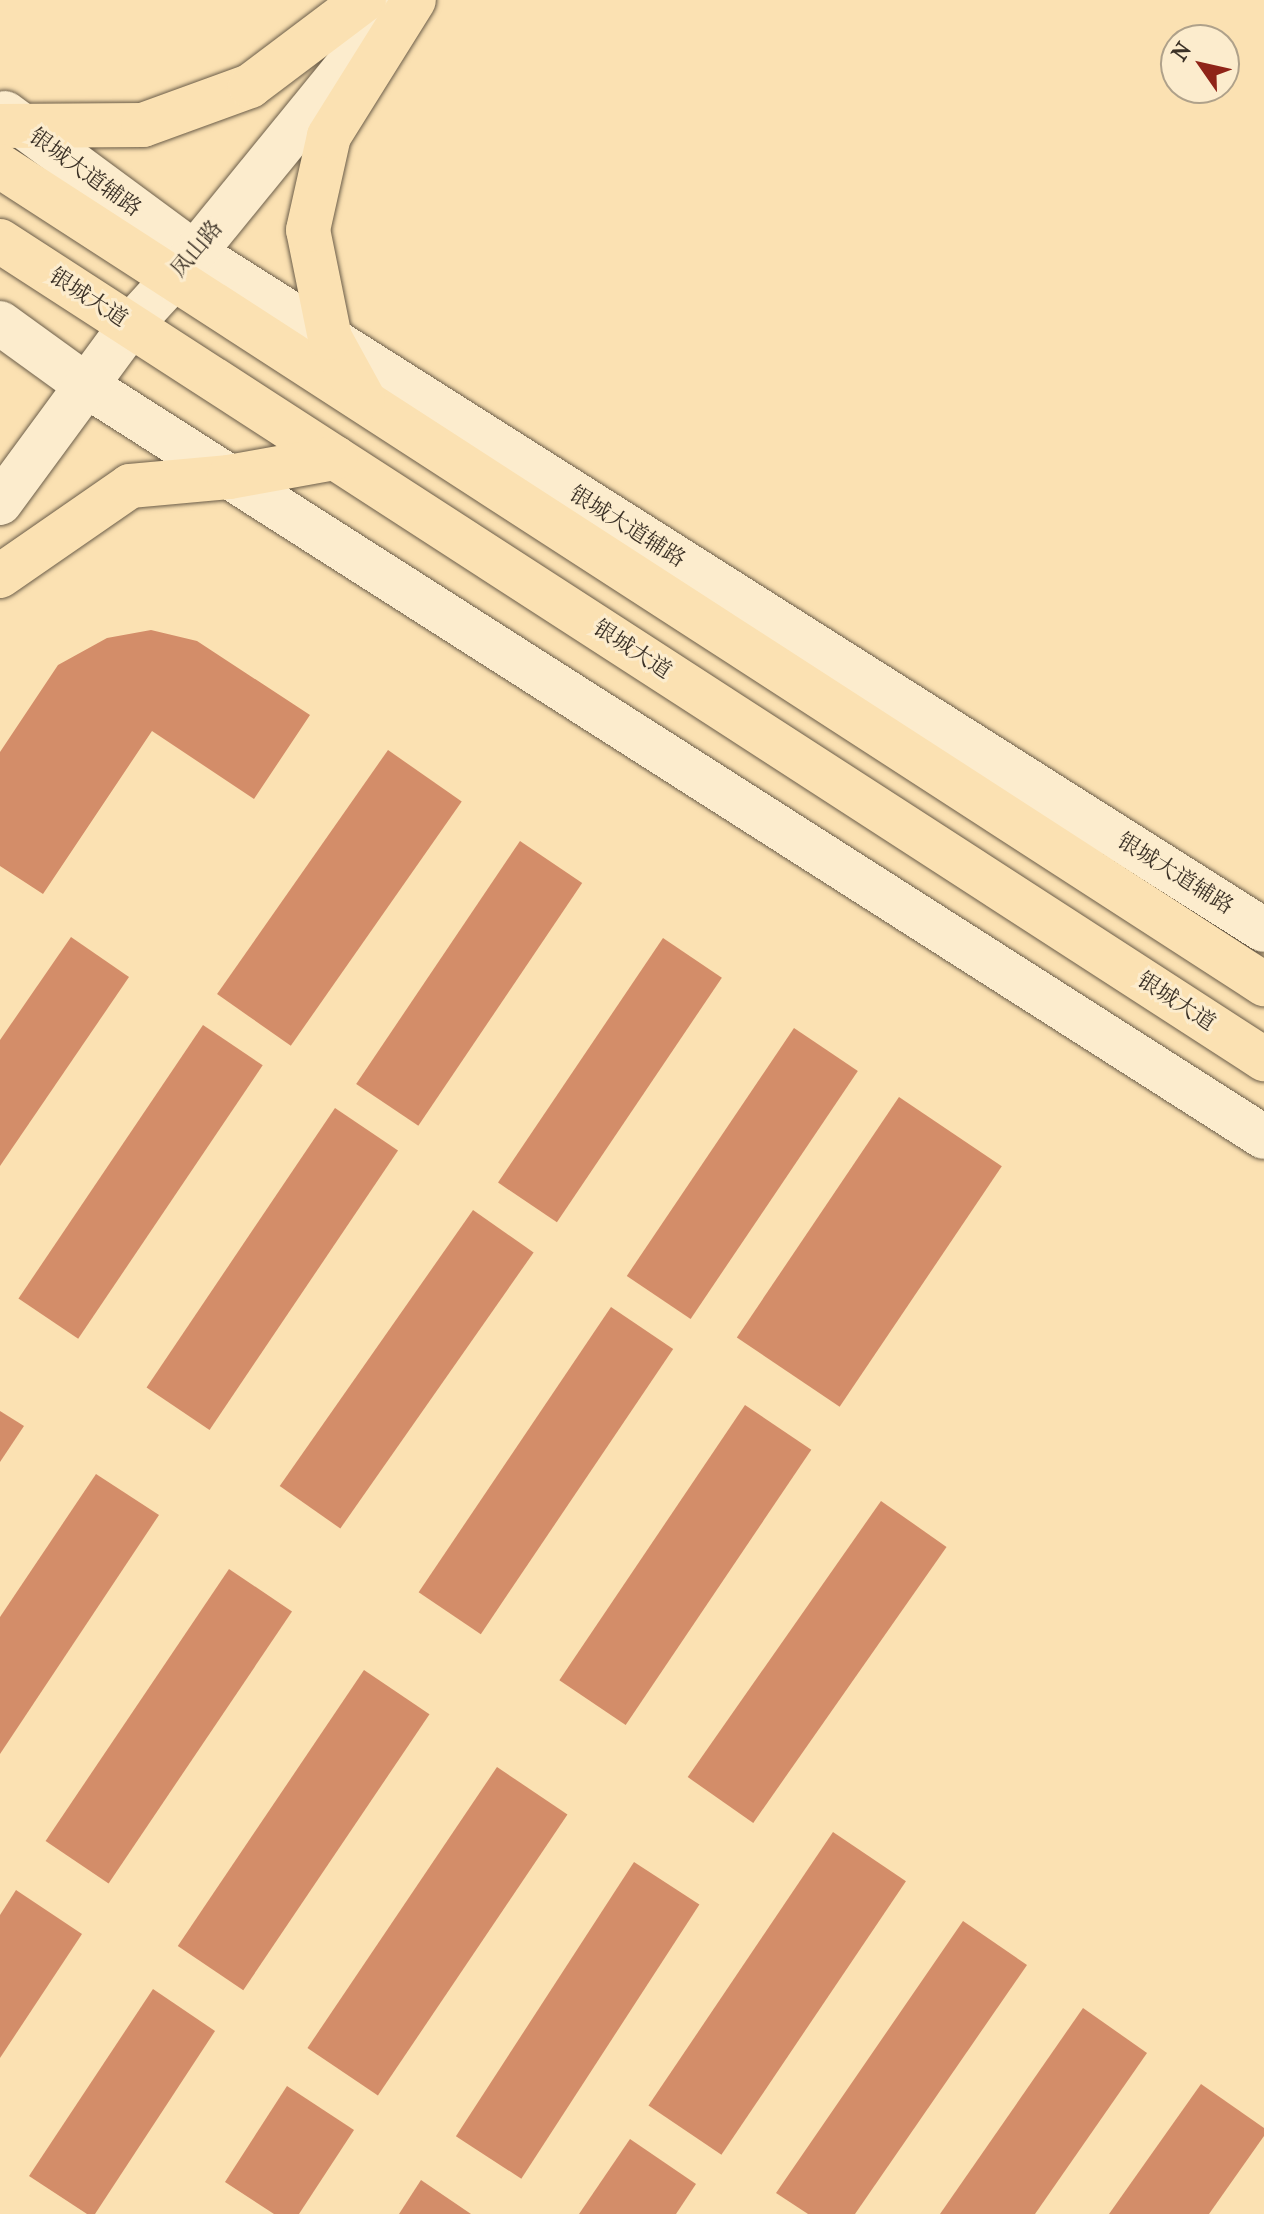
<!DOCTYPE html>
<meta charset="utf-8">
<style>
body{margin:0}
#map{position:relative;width:1264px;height:2214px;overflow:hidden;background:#fbe1b2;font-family:"IM FELL French Canon","Noto Serif SC",serif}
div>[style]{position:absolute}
.building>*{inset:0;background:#d38d69;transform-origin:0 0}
.roads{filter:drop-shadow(0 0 2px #6b5d49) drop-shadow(0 0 2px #6b5d49)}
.tertiary>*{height:44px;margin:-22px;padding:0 22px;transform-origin:22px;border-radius:22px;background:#fceccd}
.primary>*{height:44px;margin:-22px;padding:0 22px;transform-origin:22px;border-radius:22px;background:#fbe1b2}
span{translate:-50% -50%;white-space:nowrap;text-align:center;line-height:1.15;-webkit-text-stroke:6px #fceccd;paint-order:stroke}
.street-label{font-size:22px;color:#3b3126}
.north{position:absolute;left:1160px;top:24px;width:80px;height:80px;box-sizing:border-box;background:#fceccd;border:2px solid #afa18a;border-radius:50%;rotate:304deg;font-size:22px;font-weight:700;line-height:32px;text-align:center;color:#3b3126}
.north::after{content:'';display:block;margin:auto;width:28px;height:36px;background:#8f2418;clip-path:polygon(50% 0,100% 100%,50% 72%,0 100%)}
</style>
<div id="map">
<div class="building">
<i style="clip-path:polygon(151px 630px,197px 641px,310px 715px,254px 799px,152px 731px,43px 894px,0 866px,0 752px,58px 665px,107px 638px)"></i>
<i style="left:388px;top:750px;width:90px;height:298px;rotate:35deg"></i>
<i style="left:520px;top:841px;width:75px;height:293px;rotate:34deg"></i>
<i style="clip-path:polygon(71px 937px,129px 977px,0 1166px,0 1040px)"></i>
<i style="left:663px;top:938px;width:71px;height:295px;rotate:34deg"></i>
<i style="left:203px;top:1025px;width:72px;height:330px;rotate:34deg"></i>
<i style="left:794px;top:1028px;width:77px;height:299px;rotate:34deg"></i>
<i style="left:899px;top:1097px;width:124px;height:290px;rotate:34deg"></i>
<i style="left:335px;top:1108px;width:76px;height:337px;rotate:34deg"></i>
<i style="left:473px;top:1210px;width:74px;height:337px;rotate:35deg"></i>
<i style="left:611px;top:1307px;width:75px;height:344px;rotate:34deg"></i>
<i style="left:745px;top:1405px;width:80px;height:332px;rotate:34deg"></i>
<i style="clip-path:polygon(0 1411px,24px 1426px,0 1462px)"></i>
<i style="clip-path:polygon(96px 1474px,159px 1515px,0 1754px,0 1617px)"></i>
<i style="left:881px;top:1501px;width:80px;height:337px;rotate:35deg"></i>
<i style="left:229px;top:1569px;width:76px;height:328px;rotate:34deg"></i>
<i style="left:364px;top:1670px;width:79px;height:333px;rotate:34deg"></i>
<i style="left:497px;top:1767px;width:85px;height:339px;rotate:34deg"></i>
<i style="left:833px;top:1832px;width:88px;height:330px;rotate:34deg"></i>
<i style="left:634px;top:1862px;width:78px;height:327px;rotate:33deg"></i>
<i style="clip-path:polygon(16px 1890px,82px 1934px,0 2058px,0 1915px)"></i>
<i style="clip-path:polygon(963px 1921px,1027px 1965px,855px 2214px,808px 2214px,776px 2193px)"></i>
<i style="clip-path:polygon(153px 1989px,215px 2031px,95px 2214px,87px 2214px,29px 2176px)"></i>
<i style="clip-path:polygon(1083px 2008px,1147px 2053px,1035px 2214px,940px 2214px)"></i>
<i style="clip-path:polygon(1201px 2084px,1264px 2128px,1264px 2136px,1209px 2214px,1109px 2214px)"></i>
<i style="clip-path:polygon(287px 2086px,354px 2130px,299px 2214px,274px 2214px,225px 2182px)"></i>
<i style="clip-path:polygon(630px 2139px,696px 2184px,676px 2214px,579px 2214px)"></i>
<i style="clip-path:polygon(421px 2180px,471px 2214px,399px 2214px)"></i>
</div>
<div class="roads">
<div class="tertiary">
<i style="left:5px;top:113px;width:236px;rotate:36.4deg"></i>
<i style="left:195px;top:253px;width:1265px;rotate:32.35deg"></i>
<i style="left:0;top:323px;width:107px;rotate:35.9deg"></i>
<i style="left:87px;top:386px;width:1396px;rotate:32.54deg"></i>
<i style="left:0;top:503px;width:220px;rotate:-53.7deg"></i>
<i style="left:130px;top:326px;width:64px;rotate:-47.5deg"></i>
<i style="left:173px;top:279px;width:334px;rotate:-50.8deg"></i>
</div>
<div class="primary">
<i style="left:0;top:126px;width:143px;rotate:-0.4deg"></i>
<i style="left:143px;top:125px;width:114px;rotate:-20deg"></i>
<i style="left:250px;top:86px;width:143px;rotate:-37deg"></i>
<i style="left:0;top:166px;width:1506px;rotate:32.91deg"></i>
<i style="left:0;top:241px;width:1506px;rotate:32.91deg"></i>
<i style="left:363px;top:398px;width:68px;rotate:-118.8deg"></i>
<i style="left:330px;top:338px;width:110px;rotate:-101.5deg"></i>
<i style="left:308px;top:230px;width:96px;rotate:-77.4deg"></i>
<i style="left:329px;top:136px;width:160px;rotate:-58deg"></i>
<i style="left:0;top:576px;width:158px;rotate:-34.7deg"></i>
<i style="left:130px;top:486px;width:99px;rotate:-5.2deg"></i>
<i style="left:229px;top:477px;width:108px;rotate:-10.2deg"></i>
</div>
</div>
<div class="street-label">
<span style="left:85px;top:173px;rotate:36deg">银城大道辅路</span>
<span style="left:197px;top:249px;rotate:-50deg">凤山路</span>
<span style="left:88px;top:298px;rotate:33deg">银城大道</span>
<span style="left:627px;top:527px;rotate:32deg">银城大道辅路</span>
<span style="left:632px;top:650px;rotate:33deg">银城大道</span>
<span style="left:1175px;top:874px;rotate:32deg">银城大道辅路</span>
<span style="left:1176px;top:1002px;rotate:33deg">银城大道</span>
</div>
<div class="north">N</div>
</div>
